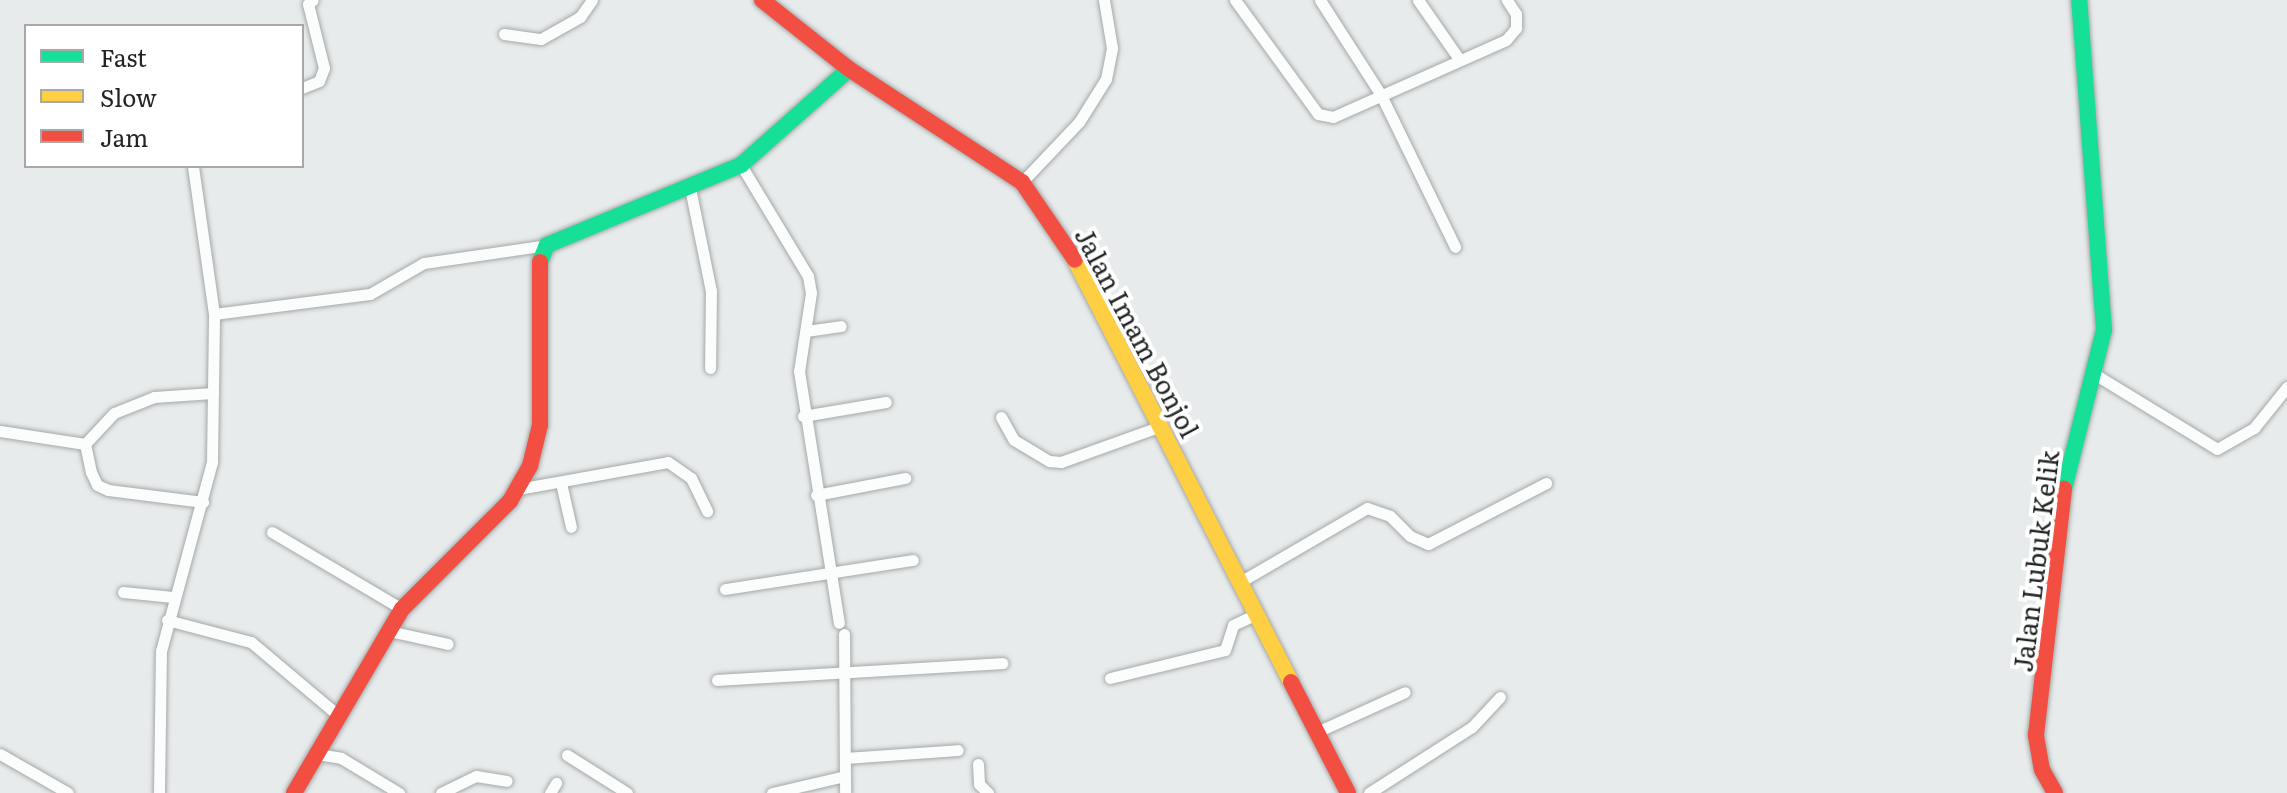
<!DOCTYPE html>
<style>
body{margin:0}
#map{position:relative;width:2287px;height:793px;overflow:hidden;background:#e7ebeb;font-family:Literata,serif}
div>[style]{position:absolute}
.roads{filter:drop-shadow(0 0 2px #a6a8a8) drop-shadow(0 0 2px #a6a8a8)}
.street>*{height:11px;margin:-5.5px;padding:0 5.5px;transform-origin:5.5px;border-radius:5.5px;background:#fbfcfc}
.fast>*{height:16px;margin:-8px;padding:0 8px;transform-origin:8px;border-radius:8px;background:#16e098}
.slow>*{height:16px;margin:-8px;padding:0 8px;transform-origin:8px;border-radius:8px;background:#ffcf43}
.jam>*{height:16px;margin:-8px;padding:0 8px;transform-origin:8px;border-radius:8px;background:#f24e42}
span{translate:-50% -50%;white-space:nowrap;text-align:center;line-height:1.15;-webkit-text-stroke:8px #fff;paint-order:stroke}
.street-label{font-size:26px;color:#222525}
.legend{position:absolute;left:24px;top:24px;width:280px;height:144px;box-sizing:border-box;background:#fff;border:2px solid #a7a8a8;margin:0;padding:10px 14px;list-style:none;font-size:24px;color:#222525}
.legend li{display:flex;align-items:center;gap:16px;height:40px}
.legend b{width:40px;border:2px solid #a7a8a8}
</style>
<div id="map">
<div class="roads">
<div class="street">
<i style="left:1235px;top:0;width:141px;rotate:53.9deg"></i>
<i style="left:1318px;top:114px;width:15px;rotate:11deg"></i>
<i style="left:1333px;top:117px;width:189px;rotate:-24deg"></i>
<i style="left:1506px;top:40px;width:16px;rotate:-50deg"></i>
<i style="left:1516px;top:28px;width:14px;rotate:-90deg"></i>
<i style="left:1516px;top:14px;width:17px;rotate:-123deg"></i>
<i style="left:1320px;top:0;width:113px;rotate:57.3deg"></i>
<i style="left:1381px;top:95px;width:169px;rotate:64deg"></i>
<i style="left:1418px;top:0;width:72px;rotate:55.2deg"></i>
<i style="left:504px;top:34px;width:37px;rotate:8deg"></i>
<i style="left:541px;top:39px;width:45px;rotate:-29.4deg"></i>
<i style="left:580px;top:17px;width:21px;rotate:-55deg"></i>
<i style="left:302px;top:88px;width:18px;rotate:-22deg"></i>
<i style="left:319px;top:81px;width:14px;rotate:-69deg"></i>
<i style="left:324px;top:68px;width:66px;rotate:-104deg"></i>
<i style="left:308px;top:4px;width:6px;rotate:-39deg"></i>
<i style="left:741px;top:165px;width:130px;rotate:58.9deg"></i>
<i style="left:808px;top:276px;width:17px;rotate:80deg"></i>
<i style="left:811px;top:293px;width:79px;rotate:98.7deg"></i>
<i style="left:799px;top:371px;width:255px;rotate:81deg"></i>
<i style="left:1022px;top:182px;width:83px;rotate:-46.5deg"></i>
<i style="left:1079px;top:122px;width:51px;rotate:-57.9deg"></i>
<i style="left:1106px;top:79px;width:32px;rotate:-79deg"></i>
<i style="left:1112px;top:48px;width:49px;rotate:-99.5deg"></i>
<i style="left:690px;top:188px;width:105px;rotate:78.5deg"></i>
<i style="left:711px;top:291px;width:77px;rotate:90.7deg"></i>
<i style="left:214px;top:314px;width:157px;rotate:-7.3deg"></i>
<i style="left:370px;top:294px;width:62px;rotate:-29.9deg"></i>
<i style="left:424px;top:263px;width:124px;rotate:-8.3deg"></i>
<i style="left:806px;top:331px;width:35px;rotate:-8deg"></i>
<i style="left:2096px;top:375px;width:142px;rotate:31.4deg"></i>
<i style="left:2217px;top:449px;width:43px;rotate:-29.6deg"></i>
<i style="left:2254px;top:428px;width:53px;rotate:-51.2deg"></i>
<i style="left:803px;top:416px;width:84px;rotate:-9.6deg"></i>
<i style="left:1001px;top:417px;width:26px;rotate:61deg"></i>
<i style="left:1014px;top:440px;width:41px;rotate:31deg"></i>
<i style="left:1049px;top:461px;width:12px;rotate:5deg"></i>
<i style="left:1061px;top:462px;width:106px;rotate:-19.8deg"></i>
<i style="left:0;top:431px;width:86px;rotate:8.7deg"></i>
<i style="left:85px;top:444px;width:29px;rotate:78deg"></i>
<i style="left:91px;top:472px;width:14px;rotate:65deg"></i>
<i style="left:97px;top:485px;width:12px;rotate:24deg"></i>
<i style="left:108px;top:490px;width:96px;rotate:7.2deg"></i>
<i style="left:85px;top:444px;width:42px;rotate:-46.9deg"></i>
<i style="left:114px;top:413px;width:43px;rotate:-21.8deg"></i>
<i style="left:154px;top:397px;width:59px;rotate:-3.9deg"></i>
<i style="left:561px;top:483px;width:45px;rotate:77.2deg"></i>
<i style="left:518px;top:489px;width:152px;rotate:-10.2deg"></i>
<i style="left:668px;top:462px;width:28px;rotate:35deg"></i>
<i style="left:691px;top:478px;width:37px;rotate:64deg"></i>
<i style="left:816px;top:495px;width:91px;rotate:-10.8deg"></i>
<i style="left:272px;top:532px;width:151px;rotate:30.6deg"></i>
<i style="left:1240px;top:582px;width:147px;rotate:-30.2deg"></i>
<i style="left:1367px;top:508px;width:24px;rotate:19deg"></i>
<i style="left:1390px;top:516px;width:28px;rotate:45deg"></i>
<i style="left:1410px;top:536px;width:20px;rotate:24deg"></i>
<i style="left:1428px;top:544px;width:133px;rotate:-27.3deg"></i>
<i style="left:725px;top:589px;width:190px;rotate:-8.8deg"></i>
<i style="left:123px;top:592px;width:50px;rotate:5.7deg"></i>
<i style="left:167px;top:620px;width:87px;rotate:14.7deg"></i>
<i style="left:251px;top:642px;width:115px;rotate:40.1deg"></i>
<i style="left:389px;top:631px;width:60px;rotate:12.4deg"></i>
<i style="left:844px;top:634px;width:159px;rotate:89.6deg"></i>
<i style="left:1110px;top:678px;width:118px;rotate:-13.7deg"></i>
<i style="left:1225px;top:650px;width:26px;rotate:-72deg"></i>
<i style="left:1233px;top:625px;width:26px;rotate:-25deg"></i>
<i style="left:717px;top:680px;width:286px;rotate:-3.4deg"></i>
<i style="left:1319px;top:731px;width:94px;rotate:-24.4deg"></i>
<i style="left:0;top:754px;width:78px;rotate:29.8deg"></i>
<i style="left:317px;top:754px;width:24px;rotate:9deg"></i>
<i style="left:341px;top:758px;width:68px;rotate:31.1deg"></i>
<i style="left:567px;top:755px;width:71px;rotate:32.3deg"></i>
<i style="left:845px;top:758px;width:113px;rotate:-4deg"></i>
<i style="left:978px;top:764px;width:20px;rotate:87deg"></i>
<i style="left:979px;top:784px;width:13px;rotate:45deg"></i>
<i style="left:159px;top:793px;width:142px;rotate:-89.2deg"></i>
<i style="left:161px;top:651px;width:196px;rotate:-74.9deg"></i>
<i style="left:212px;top:462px;width:148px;rotate:-89.2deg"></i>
<i style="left:214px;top:314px;width:149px;rotate:-98.1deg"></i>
<i style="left:441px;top:793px;width:39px;rotate:-26deg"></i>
<i style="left:476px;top:776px;width:31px;rotate:9deg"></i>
<i style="left:550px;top:793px;width:12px;rotate:-59deg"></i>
<i style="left:772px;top:793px;width:75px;rotate:-13.1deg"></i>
<i style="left:1369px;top:793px;width:122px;rotate:-32.7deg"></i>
<i style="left:1472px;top:727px;width:41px;rotate:-47deg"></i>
</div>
<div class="fast">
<i style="left:540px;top:262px;width:18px;rotate:-68deg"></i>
<i style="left:547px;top:245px;width:210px;rotate:-22.4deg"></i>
<i style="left:741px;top:165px;width:144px;rotate:-41.6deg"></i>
<i style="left:2064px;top:489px;width:164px;rotate:-75.9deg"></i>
<i style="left:2104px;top:330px;width:331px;rotate:-94.3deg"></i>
</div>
<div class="slow">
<i style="left:1075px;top:260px;width:474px;rotate:62.9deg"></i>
</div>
<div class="jam">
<i style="left:762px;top:0;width:111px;rotate:38.4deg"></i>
<i style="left:849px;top:69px;width:207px;rotate:33.2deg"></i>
<i style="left:1022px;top:182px;width:94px;rotate:55.8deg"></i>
<i style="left:1291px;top:682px;width:125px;rotate:62.8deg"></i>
<i style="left:294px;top:793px;width:213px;rotate:-59.6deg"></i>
<i style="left:402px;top:609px;width:153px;rotate:-45deg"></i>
<i style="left:510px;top:501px;width:40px;rotate:-60.3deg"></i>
<i style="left:530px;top:466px;width:42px;rotate:-76.3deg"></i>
<i style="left:540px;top:425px;width:163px;rotate:-90deg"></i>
<i style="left:2055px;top:793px;width:26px;rotate:-119deg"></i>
<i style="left:2042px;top:770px;width:36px;rotate:-100deg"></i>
<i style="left:2036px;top:735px;width:248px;rotate:-83.5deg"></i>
</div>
</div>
<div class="street-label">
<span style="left:1138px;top:332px;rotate:62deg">Jalan Imam Bonjol</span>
<span style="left:2035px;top:561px;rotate:-83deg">Jalan Lubuk Kelik</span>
</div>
<ul class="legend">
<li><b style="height:10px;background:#16e098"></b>Fast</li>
<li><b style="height:10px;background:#ffcf43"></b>Slow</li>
<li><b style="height:10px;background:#f24e42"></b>Jam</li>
</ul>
</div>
